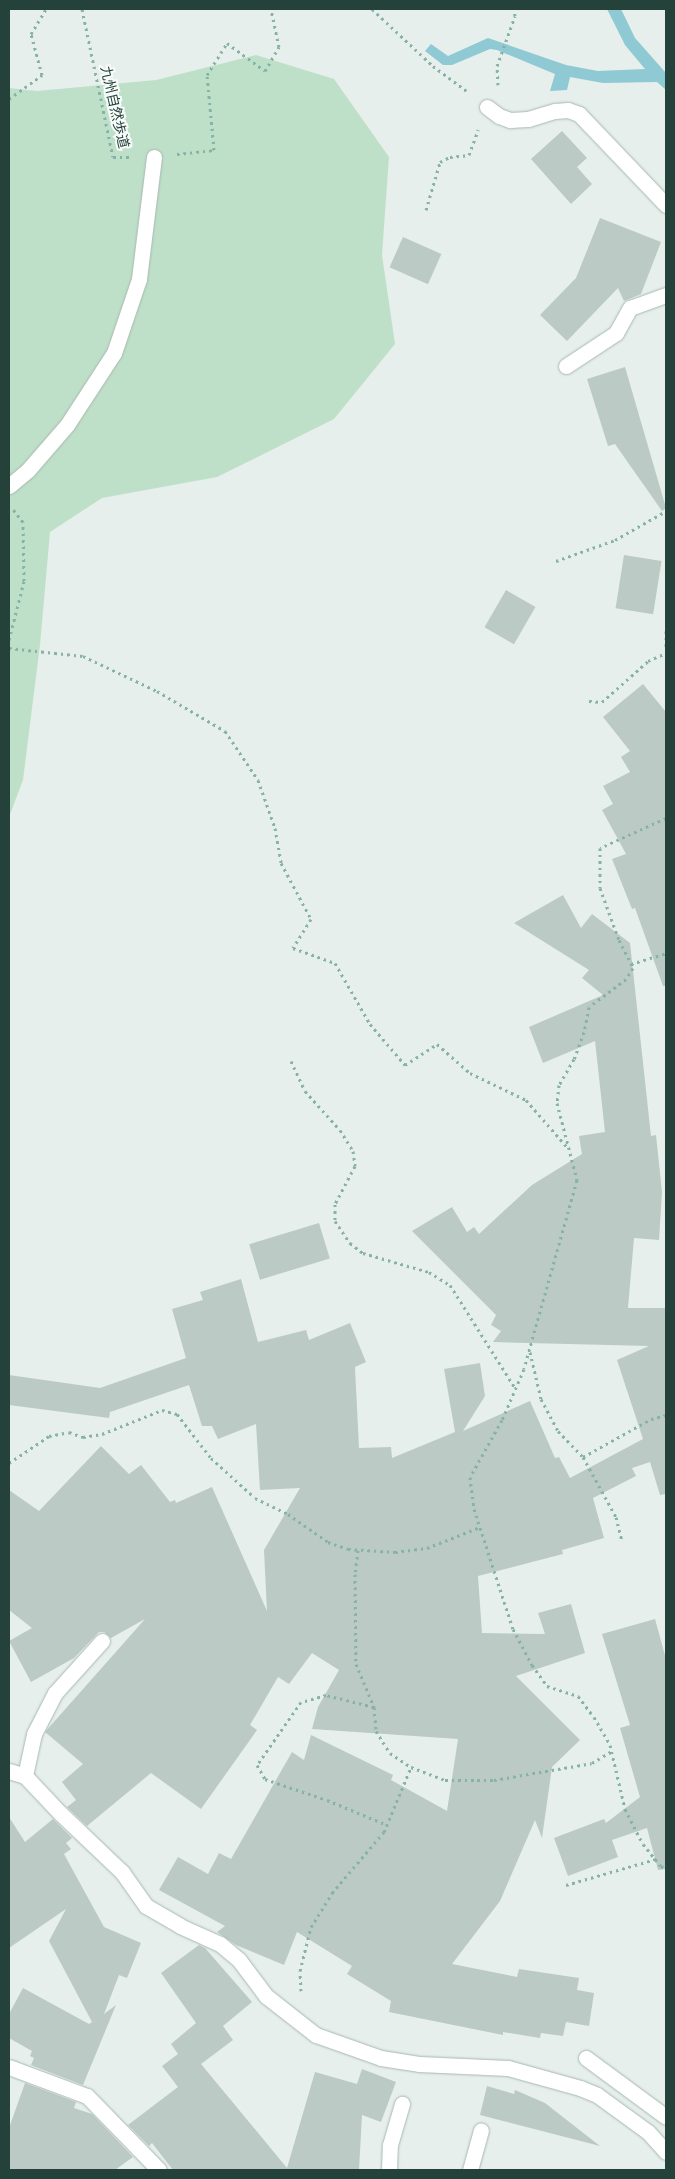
<!DOCTYPE html>
<meta charset="utf-8">
<style>
body{margin:0}
#map{position:relative;width:675px;height:2179px;overflow:hidden;background:#e6efeb;font-family:Ubuntu,"Noto Sans JP",sans-serif}
div>[style]{position:absolute}
.green>*{inset:0;background:#bfe0c8}
.water>*{inset:0;background:#8ec9d4}
.building>*{inset:0;background:#bbcac4;transform-origin:0 0}
.path>*{height:3px;margin-top:-1.5px;transform-origin:0;background:repeating-linear-gradient(90deg,#86b3a5 0 2.5px,transparent 0 6.5px)}
.roads{filter:drop-shadow(0 0 1px #a8b8b2) drop-shadow(0 0 1px #a8b8b2)}
.street>*{height:15px;margin:-7.5px;padding:0 7.5px;transform-origin:7.5px;border-radius:7.5px;background:#fff}
span{translate:-50% -50%;white-space:nowrap;text-align:center;line-height:1.15;-webkit-text-stroke:4px #f7fbf9;paint-order:stroke}
.street-label{font-size:14px;color:#24423a}
.frame{position:absolute;inset:0;border:10px solid #24423a;pointer-events:none}
</style>
<div id="map">
<div class="green">
<i style="clip-path:polygon(256px 55px,334px 79px,389px 157px,382px 255px,395px 344px,334px 419px,217px 477px,102px 498px,50px 532px,40px 645px,23px 780px,9px 817px,9px 88px,37px 91px,156px 80px)"></i>
</div>
<div class="water">
<i style="clip-path:polygon(607px 9px,621px 9px,635px 38px,666px 73px,666px 90px,657px 82px,603px 83px,570px 77px,567px 90px,550px 91px,555px 74px,497px 50px,490px 49px,452px 65px,443px 65px,425px 51px,431px 44px,448px 56px,488px 38px,566px 65px,598px 71px,645px 69px,625px 45px)"></i>
</div>
<div class="building">
<i style="clip-path:polygon(562px 131px,587px 158px,577px 167px,592px 184px,571px 204px,531px 159px)"></i>
<i style="clip-path:polygon(600px 218px,661px 242px,641px 294px,624px 301px,618px 288px,567px 341px,540px 315px,576px 278px)"></i>
<i style="left:403px;top:237px;width:42px;height:33px;rotate:24deg"></i>
<i style="clip-path:polygon(625px 367px,666px 508px,662px 511px,615px 444px,608px 446px,587px 379px)"></i>
<i style="left:624px;top:555px;width:38px;height:54px;rotate:9deg"></i>
<i style="left:506px;top:590px;width:34px;height:43px;rotate:30deg"></i>
<i style="clip-path:polygon(643px 684px,666px 712px,666px 986px,663px 986px,635px 908px,632px 909px,612px 859px,626px 854px,602px 810px,613px 804px,603px 786px,630px 772px,621px 757px,630px 751px,603px 717px)"></i>
<i style="clip-path:polygon(563px 895px,581px 928px,592px 914px,630px 943px,651px 1136px,656px 1135px,662px 1192px,659px 1240px,634px 1238px,628px 1308px,666px 1308px,666px 1494px,660px 1495px,650px 1462px,632px 1468px,636px 1476px,593px 1498px,604px 1538px,562px 1550px,563px 1554px,478px 1576px,482px 1633px,545px 1634px,538px 1613px,571px 1604px,585px 1653px,516px 1676px,580px 1740px,552px 1767px,542px 1838px,535px 1820px,500px 1901px,452px 1964px,517px 1977px,519px 1969px,579px 1978px,577px 1990px,594px 1993px,589px 2026px,566px 2022px,563px 2036px,541px 2033px,540px 2038px,503px 2032px,503px 2035px,389px 2012px,391px 2001px,347px 1974px,352px 1966px,297px 1932px,284px 1965px,236px 1945px,217px 1932px,225px 1926px,159px 1890px,178px 1857px,208px 1874px,219px 1853px,231px 1859px,292px 1752px,304px 1760px,311px 1735px,393px 1775px,391px 1780px,447px 1811px,458px 1739px,312px 1729px,318px 1707px,339px 1670px,312px 1653px,289px 1684px,278px 1677px,250px 1725px,257px 1730px,201px 1809px,151px 1773px,87px 1826px,67px 1807px,76px 1800px,62px 1782px,83px 1764px,45px 1732px,145px 1619px,111px 1638px,104px 1632px,99px 1632px,74px 1658px,31px 1682px,9px 1641px,32px 1628px,9px 1610px,9px 1490px,39px 1511px,101px 1446px,129px 1474px,141px 1465px,170px 1502px,175px 1500px,176px 1503px,212px 1487px,267px 1611px,264px 1550px,300px 1488px,260px 1490px,256px 1424px,218px 1439px,212px 1426px,202px 1426px,189px 1385px,110px 1412px,109px 1418px,9px 1405px,9px 1375px,100px 1388px,186px 1358px,172px 1309px,203px 1300px,200px 1292px,241px 1279px,258px 1342px,306px 1330px,309px 1340px,350px 1323px,366px 1362px,355px 1367px,359px 1448px,391px 1447px,392px 1458px,455px 1432px,444px 1369px,480px 1363px,485px 1396px,463px 1431px,530px 1401px,555px 1458px,559px 1457px,570px 1478px,643px 1439px,617px 1360px,649px 1346px,493px 1342px,501px 1331px,491px 1325px,496px 1315px,412px 1231px,452px 1207px,467px 1232px,474px 1227px,479px 1234px,532px 1185px,582px 1154px,579px 1136px,605px 1132px,595px 1041px,543px 1063px,529px 1027px,603px 995px,582px 978px,589px 970px,514px 923px)"></i>
<i style="left:319px;top:1223px;width:37px;height:73px;rotate:73deg"></i>
<i style="clip-path:polygon(655px 1619px,666px 1659px,666px 1869px,658px 1870px,647px 1828px,612px 1840px,618px 1857px,568px 1876px,554px 1838px,604px 1819px,606px 1823px,640px 1797px,620px 1728px,630px 1725px,602px 1634px)"></i>
<i style="clip-path:polygon(9px 1817px,25px 1842px,53px 1819px,72px 1838px,66px 1843px,71px 1849px,64px 1854px,104px 1927px,141px 1943px,127px 1978px,119px 1975px,104px 2014px,116px 2005px,83px 2085px,31px 2065px,34px 2058px,30px 2056px,32px 2051px,9px 2038px,9px 2014px,23px 1988px,89px 2024px,92px 2022px,49px 1941px,66px 1909px,9px 1948px)"></i>
<i style="clip-path:polygon(199px 1945px,205px 1948px,252px 2002px,223px 2026px,233px 2040px,201px 2064px,287px 2168px,315px 2072px,357px 2084px,362px 2069px,396px 2082px,381px 2122px,362px 2115px,359px 2170px,173px 2170px,152px 2143px,149px 2146px,128px 2125px,178px 2087px,162px 2066px,178px 2054px,171px 2044px,196px 2023px,161px 1973px)"></i>
<i style="clip-path:polygon(25px 2083px,76px 2102px,74px 2108px,92px 2114px,133px 2157px,115px 2170px,9px 2170px,9px 2128px)"></i>
<i style="clip-path:polygon(487px 2086px,514px 2094px,515px 2090px,545px 2103px,600px 2146px,480px 2115px)"></i>
</div>
<div class="path">
<i style="left:82px;top:9px;width:151px;rotate:78.2deg"></i>
<i style="left:113px;top:157px;width:18px"></i>
<i style="left:372px;top:9px;width:83px;rotate:43.1deg"></i>
<i style="left:433px;top:66px;width:44px;rotate:36.6deg"></i>
<i style="left:498px;top:85px;width:19px;rotate:-93deg"></i>
<i style="left:497px;top:66px;width:53px;rotate:-70.2deg"></i>
<i style="left:515px;top:16px;width:7px;rotate:-98deg"></i>
<i style="left:9px;top:99px;width:41px;rotate:-36deg"></i>
<i style="left:42px;top:75px;width:42px;rotate:-105deg"></i>
<i style="left:31px;top:34px;width:29px;rotate:-59deg"></i>
<i style="left:177px;top:154px;width:37px;rotate:-6deg"></i>
<i style="left:214px;top:150px;width:75px;rotate:-95.3deg"></i>
<i style="left:207px;top:75px;width:38px;rotate:-58deg"></i>
<i style="left:227px;top:43px;width:47px;rotate:36.4deg"></i>
<i style="left:265px;top:71px;width:28px;rotate:-60deg"></i>
<i style="left:279px;top:47px;width:39px;rotate:-102deg"></i>
<i style="left:426px;top:210px;width:50px;rotate:-73.7deg"></i>
<i style="left:440px;top:162px;width:11px;rotate:-27deg"></i>
<i style="left:450px;top:157px;width:19px;rotate:-6deg"></i>
<i style="left:469px;top:155px;width:27px;rotate:-70deg"></i>
<i style="left:556px;top:561px;width:63px;rotate:-19.6deg"></i>
<i style="left:615px;top:540px;width:59px;rotate:-29.6deg"></i>
<i style="left:666px;top:631px;width:18px;rotate:90deg"></i>
<i style="left:9px;top:640px;width:61px;rotate:-75.7deg"></i>
<i style="left:24px;top:581px;width:59px;rotate:-91deg"></i>
<i style="left:23px;top:522px;width:16px;rotate:-128deg"></i>
<i style="left:9px;top:648px;width:74px;rotate:6.2deg"></i>
<i style="left:83px;top:656px;width:82px;rotate:25.3deg"></i>
<i style="left:157px;top:691px;width:79px;rotate:30.5deg"></i>
<i style="left:225px;top:731px;width:59px;rotate:56deg"></i>
<i style="left:258px;top:780px;width:51px;rotate:70.5deg"></i>
<i style="left:275px;top:828px;width:36px;rotate:80deg"></i>
<i style="left:281px;top:863px;width:64px;rotate:61.8deg"></i>
<i style="left:311px;top:919px;width:34px;rotate:122deg"></i>
<i style="left:293px;top:948px;width:45px;rotate:19.7deg"></i>
<i style="left:335px;top:963px;width:70px;rotate:60.2deg"></i>
<i style="left:370px;top:1024px;width:54px;rotate:49.5deg"></i>
<i style="left:405px;top:1065px;width:38px;rotate:-33deg"></i>
<i style="left:437px;top:1044px;width:44px;rotate:41.3deg"></i>
<i style="left:470px;top:1073px;width:62px;rotate:25.7deg"></i>
<i style="left:526px;top:1100px;width:64px;rotate:48.8deg"></i>
<i style="left:589px;top:701px;width:13px;rotate:4deg"></i>
<i style="left:602px;top:702px;width:62px;rotate:-41.7deg"></i>
<i style="left:648px;top:661px;width:20px;rotate:-24deg"></i>
<i style="left:666px;top:818px;width:72px;rotate:155.6deg"></i>
<i style="left:600px;top:848px;width:40px;rotate:90deg"></i>
<i style="left:600px;top:888px;width:55px;rotate:69.9deg"></i>
<i style="left:619px;top:940px;width:31px;rotate:63deg"></i>
<i style="left:633px;top:968px;width:13px;rotate:122deg"></i>
<i style="left:626px;top:979px;width:46px;rotate:142.9deg"></i>
<i style="left:589px;top:1007px;width:25px;rotate:101deg"></i>
<i style="left:584px;top:1032px;width:29px;rotate:110deg"></i>
<i style="left:574px;top:1059px;width:30px;rotate:120deg"></i>
<i style="left:559px;top:1085px;width:18px;rotate:96deg"></i>
<i style="left:557px;top:1103px;width:80px;rotate:75.4deg"></i>
<i style="left:577px;top:1180px;width:196px;rotate:105.7deg"></i>
<i style="left:524px;top:1369px;width:56px;rotate:113.3deg"></i>
<i style="left:502px;top:1420px;width:65px;rotate:119.3deg"></i>
<i style="left:470px;top:1477px;width:32px;rotate:83deg"></i>
<i style="left:474px;top:1509px;width:126px;rotate:72deg"></i>
<i style="left:513px;top:1629px;width:41px;rotate:62.2deg"></i>
<i style="left:532px;top:1665px;width:26px;rotate:54deg"></i>
<i style="left:547px;top:1686px;width:33px;rotate:18deg"></i>
<i style="left:578px;top:1696px;width:26px;rotate:53deg"></i>
<i style="left:594px;top:1717px;width:32px;rotate:60deg"></i>
<i style="left:610px;top:1745px;width:66px;rotate:76.8deg"></i>
<i style="left:625px;top:1809px;width:39px;rotate:63deg"></i>
<i style="left:643px;top:1844px;width:28px;rotate:51deg"></i>
<i style="left:661px;top:1866px;width:6px;rotate:31deg"></i>
<i style="left:631px;top:964px;width:37px;rotate:-17deg"></i>
<i style="left:291px;top:1061px;width:33px;rotate:65deg"></i>
<i style="left:305px;top:1091px;width:52px;rotate:48.1deg"></i>
<i style="left:340px;top:1130px;width:25px;rotate:58deg"></i>
<i style="left:353px;top:1151px;width:15px;rotate:82deg"></i>
<i style="left:355px;top:1166px;width:43px;rotate:117.8deg"></i>
<i style="left:335px;top:1204px;width:17px;rotate:90deg"></i>
<i style="left:335px;top:1221px;width:27px;rotate:56deg"></i>
<i style="left:350px;top:1243px;width:16px;rotate:38deg"></i>
<i style="left:363px;top:1253px;width:69px;rotate:16.1deg"></i>
<i style="left:429px;top:1272px;width:25px;rotate:32deg"></i>
<i style="left:450px;top:1285px;width:122px;rotate:57.7deg"></i>
<i style="left:530px;top:1352px;width:48px;rotate:76.8deg"></i>
<i style="left:541px;top:1399px;width:36px;rotate:62deg"></i>
<i style="left:558px;top:1431px;width:36px;rotate:46deg"></i>
<i style="left:583px;top:1457px;width:68px;rotate:61.2deg"></i>
<i style="left:616px;top:1517px;width:25px;rotate:76deg"></i>
<i style="left:583px;top:1457px;width:78px;rotate:-29.2deg"></i>
<i style="left:651px;top:1419px;width:16px;rotate:-15deg"></i>
<i style="left:9px;top:1463px;width:48px;rotate:-34deg"></i>
<i style="left:49px;top:1436px;width:20px;rotate:-11deg"></i>
<i style="left:69px;top:1432px;width:15px;rotate:20deg"></i>
<i style="left:83px;top:1437px;width:19px;rotate:-9deg"></i>
<i style="left:102px;top:1434px;width:65px;rotate:-21.8deg"></i>
<i style="left:162px;top:1410px;width:16px;rotate:15deg"></i>
<i style="left:177px;top:1414px;width:56px;rotate:52.3deg"></i>
<i style="left:211px;top:1458px;width:59px;rotate:42.3deg"></i>
<i style="left:255px;top:1498px;width:37px;rotate:26deg"></i>
<i style="left:288px;top:1514px;width:49px;rotate:35deg"></i>
<i style="left:328px;top:1542px;width:21px;rotate:19deg"></i>
<i style="left:348px;top:1549px;width:47px;rotate:3.7deg"></i>
<i style="left:395px;top:1552px;width:32px;rotate:-7deg"></i>
<i style="left:427px;top:1548px;width:57px;rotate:-21.6deg"></i>
<i style="left:358px;top:1550px;width:24px;rotate:97deg"></i>
<i style="left:355px;top:1574px;width:90px;rotate:89.4deg"></i>
<i style="left:356px;top:1664px;width:47px;rotate:67.3deg"></i>
<i style="left:374px;top:1707px;width:24px;rotate:85deg"></i>
<i style="left:376px;top:1731px;width:26px;rotate:58deg"></i>
<i style="left:390px;top:1753px;width:25px;rotate:34deg"></i>
<i style="left:411px;top:1767px;width:36px;rotate:21deg"></i>
<i style="left:445px;top:1780px;width:49px"></i>
<i style="left:494px;top:1780px;width:99px;rotate:-9.8deg"></i>
<i style="left:592px;top:1763px;width:23px;rotate:-31deg"></i>
<i style="left:374px;top:1707px;width:49px;rotate:-166deg"></i>
<i style="left:326px;top:1695px;width:26px;rotate:164deg"></i>
<i style="left:301px;top:1702px;width:77px;rotate:124.9deg"></i>
<i style="left:257px;top:1765px;width:16px;rotate:60deg"></i>
<i style="left:265px;top:1779px;width:65px;rotate:18.7deg"></i>
<i style="left:327px;top:1800px;width:65px;rotate:22.6deg"></i>
<i style="left:566px;top:1885px;width:94px;rotate:-16.1deg"></i>
<i style="left:301px;top:1991px;width:20px;rotate:-93deg"></i>
<i style="left:300px;top:1971px;width:45px;rotate:-76deg"></i>
<i style="left:311px;top:1927px;width:40px;rotate:-58deg"></i>
<i style="left:332px;top:1893px;width:80px;rotate:-49.6deg"></i>
<i style="left:384px;top:1832px;width:70px;rotate:-67.4deg"></i>
</div>
<div class="roads">
<div class="street">
<i style="left:487px;top:107px;width:15px;rotate:37deg"></i>
<i style="left:499px;top:116px;width:12px;rotate:20deg"></i>
<i style="left:510px;top:120px;width:18px;rotate:-3deg"></i>
<i style="left:528px;top:119px;width:28px;rotate:-17deg"></i>
<i style="left:555px;top:111px;width:13px;rotate:-4deg"></i>
<i style="left:568px;top:110px;width:12px;rotate:20deg"></i>
<i style="left:579px;top:114px;width:126px;rotate:46.3deg"></i>
<i style="left:566px;top:366px;width:60px;rotate:-33.4deg"></i>
<i style="left:616px;top:333px;width:29px;rotate:-61deg"></i>
<i style="left:630px;top:308px;width:38px;rotate:-20deg"></i>
<i style="left:9px;top:486px;width:25px;rotate:-40deg"></i>
<i style="left:28px;top:470px;width:60px;rotate:-49.1deg"></i>
<i style="left:67px;top:425px;width:86px;rotate:-56.9deg"></i>
<i style="left:114px;top:353px;width:78px;rotate:-71.3deg"></i>
<i style="left:139px;top:279px;width:123px;rotate:-83deg"></i>
<i style="left:102px;top:1641px;width:70px;rotate:132.1deg"></i>
<i style="left:55px;top:1693px;width:46px;rotate:117.1deg"></i>
<i style="left:34px;top:1734px;width:43px;rotate:102.1deg"></i>
<i style="left:25px;top:1776px;width:51px;rotate:46.6deg"></i>
<i style="left:60px;top:1813px;width:86px;rotate:43.6deg"></i>
<i style="left:122px;top:1872px;width:42px;rotate:54.8deg"></i>
<i style="left:146px;top:1906px;width:39px;rotate:30deg"></i>
<i style="left:180px;top:1926px;width:44px;rotate:24.2deg"></i>
<i style="left:220px;top:1944px;width:25px;rotate:40deg"></i>
<i style="left:239px;top:1960px;width:45px;rotate:53.1deg"></i>
<i style="left:266px;top:1996px;width:63px;rotate:38deg"></i>
<i style="left:316px;top:2035px;width:69px;rotate:19.5deg"></i>
<i style="left:381px;top:2058px;width:38px;rotate:9deg"></i>
<i style="left:419px;top:2064px;width:89px;rotate:2.6deg"></i>
<i style="left:508px;top:2068px;width:75px;rotate:15.5deg"></i>
<i style="left:580px;top:2088px;width:18px;rotate:22deg"></i>
<i style="left:597px;top:2095px;width:63px;rotate:36deg"></i>
<i style="left:648px;top:2132px;width:27px;rotate:48deg"></i>
<i style="left:9px;top:1771px;width:17px;rotate:17deg"></i>
<i style="left:586px;top:2058px;width:99px;rotate:36.4deg"></i>
<i style="left:9px;top:2067px;width:83px;rotate:20.4deg"></i>
<i style="left:87px;top:2096px;width:103px;rotate:45.8deg"></i>
<i style="left:389px;top:2170px;width:25px;rotate:-88deg"></i>
<i style="left:390px;top:2145px;width:43px;rotate:-73.7deg"></i>
<i style="left:470px;top:2170px;width:41px;rotate:-74.6deg"></i>
</div>
</div>
<div class="street-label">
<span style="left:115px;top:107px;rotate:77deg">九州自然歩道</span>
</div>
<div class="frame"></div>
</div>
